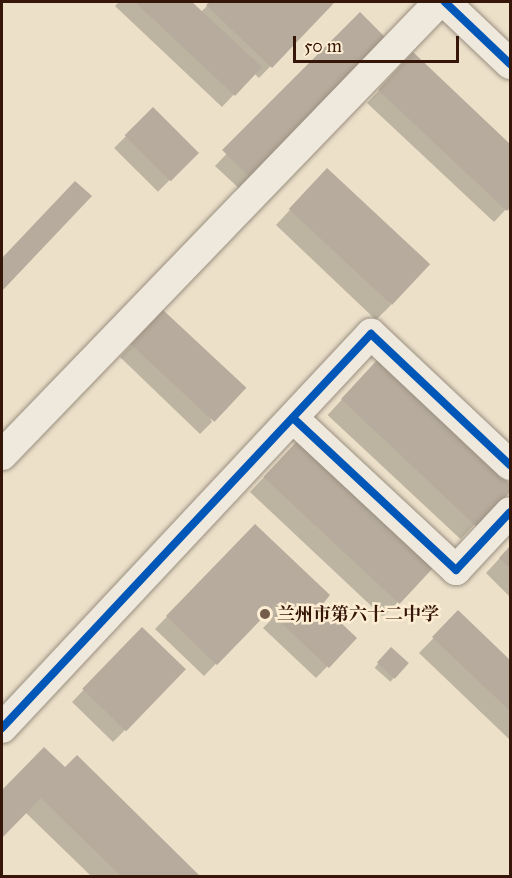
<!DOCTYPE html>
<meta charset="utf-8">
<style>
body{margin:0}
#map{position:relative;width:512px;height:878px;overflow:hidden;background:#ece0c9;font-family:"IM FELL Great Primer","Noto Serif SC",serif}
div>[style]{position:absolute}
.shadow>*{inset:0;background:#0003;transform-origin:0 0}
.building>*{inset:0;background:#b6ab9c;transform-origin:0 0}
.roads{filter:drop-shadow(0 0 2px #9a8f80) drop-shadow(0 0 2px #9a8f80)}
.minor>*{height:30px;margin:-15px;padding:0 15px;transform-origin:15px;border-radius:15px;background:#efe8dd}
.cycleway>*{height:8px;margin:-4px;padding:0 4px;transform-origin:4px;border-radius:4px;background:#0057b8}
.dots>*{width:16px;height:16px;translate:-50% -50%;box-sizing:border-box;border:3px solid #fcedd3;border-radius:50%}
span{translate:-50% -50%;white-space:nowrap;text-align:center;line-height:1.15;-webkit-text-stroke:5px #fcedd3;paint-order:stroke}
.poi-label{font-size:18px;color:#351608;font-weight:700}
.left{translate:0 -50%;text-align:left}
.frame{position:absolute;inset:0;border:3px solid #351608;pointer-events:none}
.scale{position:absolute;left:293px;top:36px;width:166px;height:27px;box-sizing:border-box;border:3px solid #351608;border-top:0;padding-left:8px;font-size:18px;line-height:21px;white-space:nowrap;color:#351608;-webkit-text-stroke:4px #fcedd3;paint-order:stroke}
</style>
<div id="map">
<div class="shadow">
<i style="clip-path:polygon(119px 2px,190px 2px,201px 12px,211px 2px,333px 2px,259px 78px,254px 73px,222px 107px,115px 6px)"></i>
<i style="clip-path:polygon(348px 26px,244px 193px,215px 166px)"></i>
<i style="clip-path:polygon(414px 54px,510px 146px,510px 205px,494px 222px,367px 103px)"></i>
<i style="left:153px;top:109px;width:62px;height:55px;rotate:45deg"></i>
<i style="clip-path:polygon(313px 185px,391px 305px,376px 320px,276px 225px)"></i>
<i style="clip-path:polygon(163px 312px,212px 422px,200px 434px,120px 357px)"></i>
<i style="left:378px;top:361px;width:182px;height:74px;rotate:43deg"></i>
<i style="clip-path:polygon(284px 456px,398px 602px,383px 617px,250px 492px)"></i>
<i style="clip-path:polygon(243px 538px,355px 638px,316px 678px,263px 628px,271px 620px,264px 614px,204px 676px,155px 629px)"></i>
<i style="clip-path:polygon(510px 547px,510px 597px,486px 573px)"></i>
<i style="clip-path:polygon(458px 613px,510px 662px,510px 740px,419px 653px)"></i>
<i style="clip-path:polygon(130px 641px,125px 730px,113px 742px,72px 702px)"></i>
<i style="left:391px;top:649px;width:21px;height:25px;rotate:41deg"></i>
<i style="clip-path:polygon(44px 749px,64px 769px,77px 757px,198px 876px,91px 876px,25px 812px,2px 836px,2px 792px)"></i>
</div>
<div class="building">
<i style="clip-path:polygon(135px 2px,192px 2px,262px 67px,235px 96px)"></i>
<i style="clip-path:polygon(210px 2px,335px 2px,272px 68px,206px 5px)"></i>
<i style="left:360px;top:12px;width:42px;height:195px;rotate:45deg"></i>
<i style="clip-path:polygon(413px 52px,510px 144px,510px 208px,507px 211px,378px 90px)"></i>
<i style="left:153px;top:107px;width:65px;height:40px;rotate:45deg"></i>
<i style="left:327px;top:168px;width:141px;height:56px;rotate:43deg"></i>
<i style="clip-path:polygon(75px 181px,92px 196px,2px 291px,2px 258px)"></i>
<i style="left:163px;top:310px;width:114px;height:47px;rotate:43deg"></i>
<i style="clip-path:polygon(378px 359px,510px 484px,510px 492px,477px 527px,341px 399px)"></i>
<i style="left:299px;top:439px;width:186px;height:52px;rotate:43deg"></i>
<i style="clip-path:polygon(255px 524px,330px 595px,322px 605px,357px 638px,329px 668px,274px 616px,281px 608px,277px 603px,217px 665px,166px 616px)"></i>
<i style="clip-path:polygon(510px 546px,510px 568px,499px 558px)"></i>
<i style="clip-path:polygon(458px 610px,510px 660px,510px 711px,432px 637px)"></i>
<i style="left:142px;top:627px;width:61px;height:86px;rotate:44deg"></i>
<i style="left:391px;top:647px;width:24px;height:21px;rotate:42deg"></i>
<i style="clip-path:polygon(44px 747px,65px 767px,77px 755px,200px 876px,121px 876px,41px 798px,2px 838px,2px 790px)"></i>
</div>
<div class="roads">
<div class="minor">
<i style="left:445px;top:2px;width:90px;rotate:43.6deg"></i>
<i style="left:293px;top:418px;width:223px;rotate:43deg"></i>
<i style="left:456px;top:570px;width:79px;rotate:-47deg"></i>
<i style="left:2px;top:455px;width:629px;rotate:-46.03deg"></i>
<i style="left:2px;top:728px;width:540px;rotate:-46.88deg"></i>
<i style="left:371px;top:334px;width:191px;rotate:43.3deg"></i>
</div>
</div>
<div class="cycleway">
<i style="left:445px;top:2px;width:90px;rotate:43.6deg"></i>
<i style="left:293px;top:418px;width:223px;rotate:43deg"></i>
<i style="left:456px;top:570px;width:79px;rotate:-47deg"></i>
<i style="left:2px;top:728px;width:540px;rotate:-46.88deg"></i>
<i style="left:371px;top:334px;width:191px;rotate:43.3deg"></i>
</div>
<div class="dots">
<i style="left:265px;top:614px;background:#755d4c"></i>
</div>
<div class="poi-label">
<span class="left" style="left:277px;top:614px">兰州市第六十二中学</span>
</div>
<div class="frame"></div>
<div class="scale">50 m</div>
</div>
